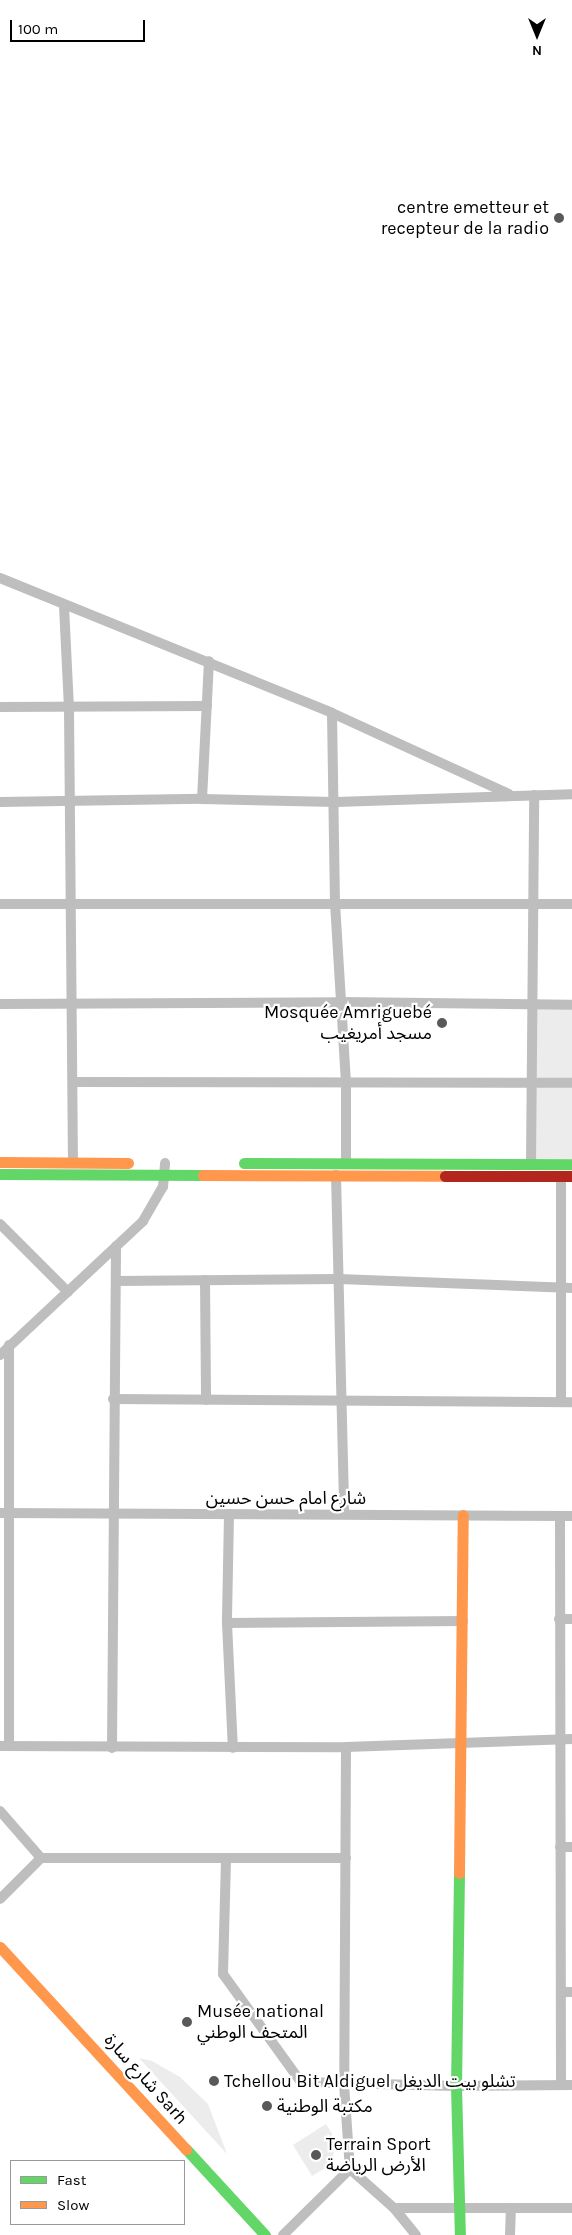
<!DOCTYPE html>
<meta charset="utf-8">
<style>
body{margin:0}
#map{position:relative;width:572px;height:2235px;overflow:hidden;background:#fff;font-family:Karla,"Noto Sans Arabic",sans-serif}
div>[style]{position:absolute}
.green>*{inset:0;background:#ececec;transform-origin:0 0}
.street>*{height:10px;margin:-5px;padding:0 5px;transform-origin:5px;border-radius:5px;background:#bebebe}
.fast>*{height:11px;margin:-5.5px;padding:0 5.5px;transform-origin:5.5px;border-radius:5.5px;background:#63d668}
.slow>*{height:11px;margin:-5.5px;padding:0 5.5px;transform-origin:5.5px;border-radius:5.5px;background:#ff974d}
.jam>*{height:11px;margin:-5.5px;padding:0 5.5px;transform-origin:5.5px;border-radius:5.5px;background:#b3261e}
.dots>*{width:14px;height:14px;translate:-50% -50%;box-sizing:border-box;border:2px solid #fff;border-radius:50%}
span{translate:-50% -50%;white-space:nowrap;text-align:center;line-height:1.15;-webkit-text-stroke:4.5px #fff;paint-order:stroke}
.poi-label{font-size:18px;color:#000}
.right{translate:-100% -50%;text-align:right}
.left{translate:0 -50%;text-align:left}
.street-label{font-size:18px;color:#000}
.legend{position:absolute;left:10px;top:2160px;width:175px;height:65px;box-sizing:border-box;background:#fff;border:1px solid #999;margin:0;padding:6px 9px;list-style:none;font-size:15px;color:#000}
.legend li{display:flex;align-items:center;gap:10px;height:25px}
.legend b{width:25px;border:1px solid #999}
.north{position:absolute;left:512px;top:10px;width:50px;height:50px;-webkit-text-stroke:4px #fff;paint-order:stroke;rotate:180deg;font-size:14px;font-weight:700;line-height:20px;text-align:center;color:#000}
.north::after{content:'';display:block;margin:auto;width:18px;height:22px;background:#000;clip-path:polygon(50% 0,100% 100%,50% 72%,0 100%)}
.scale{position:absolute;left:10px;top:20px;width:135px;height:22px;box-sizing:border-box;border:2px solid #000;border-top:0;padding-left:6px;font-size:15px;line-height:18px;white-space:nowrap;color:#000;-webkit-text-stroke:4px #fff;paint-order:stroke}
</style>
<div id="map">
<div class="green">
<i style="left:572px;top:1005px;width:159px;height:41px;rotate:90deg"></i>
<i style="clip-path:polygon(139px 2058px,152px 2061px,180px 2077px,208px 2104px,227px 2154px)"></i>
<i style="clip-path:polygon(326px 2124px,337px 2142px,330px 2165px,312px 2176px,293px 2145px)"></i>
</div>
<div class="street">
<i style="left:0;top:578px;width:358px;rotate:22.1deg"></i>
<i style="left:332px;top:713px;width:195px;rotate:24.6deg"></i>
<i style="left:64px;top:606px;width:102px;rotate:87.2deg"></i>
<i style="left:69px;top:708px;width:454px;rotate:89.5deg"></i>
<i style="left:0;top:707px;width:207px;rotate:-0.3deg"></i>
<i style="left:332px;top:713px;width:190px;rotate:89.1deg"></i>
<i style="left:335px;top:903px;width:181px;rotate:86.5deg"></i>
<i style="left:346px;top:1084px;width:79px;rotate:90deg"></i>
<i style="left:202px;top:799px;width:138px;rotate:-87.1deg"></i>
<i style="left:0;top:802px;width:202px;rotate:-0.9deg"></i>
<i style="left:202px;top:799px;width:134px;rotate:1.3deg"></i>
<i style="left:336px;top:802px;width:236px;rotate:-1.9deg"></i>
<i style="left:0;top:904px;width:572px"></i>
<i style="left:0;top:1004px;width:341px;rotate:-0.3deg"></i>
<i style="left:341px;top:1002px;width:231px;rotate:0.7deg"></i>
<i style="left:73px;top:1082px;width:499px;rotate:0.1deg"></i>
<i style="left:531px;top:1164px;width:369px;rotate:-89.5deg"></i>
<i style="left:336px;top:1175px;width:339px;rotate:88.6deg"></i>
<i style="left:561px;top:1176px;width:226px;rotate:90deg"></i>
<i style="left:0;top:1224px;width:96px;rotate:45deg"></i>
<i style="left:205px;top:1280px;width:120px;rotate:89.5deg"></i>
<i style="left:116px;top:1281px;width:223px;rotate:-0.5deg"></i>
<i style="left:339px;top:1279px;width:233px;rotate:2.2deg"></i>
<i style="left:0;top:1355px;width:196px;rotate:-43.1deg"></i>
<i style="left:143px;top:1221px;width:39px;rotate:-60deg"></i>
<i style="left:163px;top:1187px;width:24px;rotate:-85deg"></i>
<i style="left:113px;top:1399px;width:459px;rotate:0.4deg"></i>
<i style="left:0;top:1513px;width:572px;rotate:0.3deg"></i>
<i style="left:229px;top:1514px;width:109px;rotate:91.1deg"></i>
<i style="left:227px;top:1623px;width:125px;rotate:87.3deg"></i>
<i style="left:560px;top:1516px;width:569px;rotate:89.9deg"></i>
<i style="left:559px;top:1619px;width:13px"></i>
<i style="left:227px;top:1623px;width:236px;rotate:-0.5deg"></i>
<i style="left:0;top:1746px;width:346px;rotate:0.2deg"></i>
<i style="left:346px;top:1747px;width:226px;rotate:-2deg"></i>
<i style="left:9px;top:1746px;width:401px;rotate:-90deg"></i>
<i style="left:346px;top:1747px;width:337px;rotate:90.3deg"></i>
<i style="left:344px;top:2084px;width:85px;rotate:86deg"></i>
<i style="left:350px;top:2169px;width:59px;rotate:41.6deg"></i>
<i style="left:394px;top:2208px;width:35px;rotate:51deg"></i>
<i style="left:112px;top:1748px;width:502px;rotate:-89.54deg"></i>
<i style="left:0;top:1811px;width:62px;rotate:48.9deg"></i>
<i style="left:560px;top:1847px;width:12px"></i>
<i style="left:226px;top:1859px;width:115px;rotate:91.5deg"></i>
<i style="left:223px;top:1974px;width:133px;rotate:54.2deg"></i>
<i style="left:301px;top:2082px;width:155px;rotate:1.5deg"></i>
<i style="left:456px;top:2086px;width:116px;rotate:-0.5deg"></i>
<i style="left:0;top:1899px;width:58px;rotate:-45deg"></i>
<i style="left:41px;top:1858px;width:305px"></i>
<i style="left:561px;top:1992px;width:11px"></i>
<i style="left:394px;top:2208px;width:178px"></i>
<i style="left:283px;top:2235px;width:94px;rotate:-44.6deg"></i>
<i style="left:510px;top:2235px;width:27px;rotate:-88deg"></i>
</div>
<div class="fast">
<i style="left:244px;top:1163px;width:328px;rotate:0.2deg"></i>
<i style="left:0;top:1174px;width:203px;rotate:0.3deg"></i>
<i style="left:459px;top:1873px;width:213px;rotate:90.8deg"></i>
<i style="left:456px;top:2086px;width:149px;rotate:88.5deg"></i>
<i style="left:186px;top:2149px;width:117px;rotate:47.4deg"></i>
</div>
<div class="slow">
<i style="left:0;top:1162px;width:128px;rotate:0.4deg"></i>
<i style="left:203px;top:1175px;width:242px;rotate:0.2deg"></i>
<i style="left:459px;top:1873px;width:358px;rotate:-89.4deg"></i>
<i style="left:0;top:1947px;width:275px;rotate:47.4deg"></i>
</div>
<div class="jam">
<i style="left:445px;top:1176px;width:127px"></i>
</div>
<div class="dots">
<i style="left:559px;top:218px;background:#595959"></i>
<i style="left:442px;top:1023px;background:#595959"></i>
<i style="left:187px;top:2022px;background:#595959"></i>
<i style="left:214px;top:2081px;background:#595959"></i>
<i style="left:267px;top:2106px;background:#595959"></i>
<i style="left:316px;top:2155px;background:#595959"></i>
</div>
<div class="poi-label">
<span class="right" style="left:549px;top:218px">centre emetteur et<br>recepteur de la radio</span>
<span class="right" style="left:432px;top:1023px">Mosquée Amriguebé<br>مسجد أمريغيب</span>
<span class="left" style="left:197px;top:2022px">Musée national<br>المتحف الوطني</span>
<span class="left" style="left:224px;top:2081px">Tchellou Bit Aldiguel تشلو بيت الديغل</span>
<span class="left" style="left:277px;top:2106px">مكتبة الوطنية</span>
<span class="left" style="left:326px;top:2155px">Terrain Sport<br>الأرض الرياضة</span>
</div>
<div class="street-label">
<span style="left:286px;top:1498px">شارع امام حسن حسين</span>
<span style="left:146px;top:2079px;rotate:48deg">شارع سارة Sarh</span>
</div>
<ul class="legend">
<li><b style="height:6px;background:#63d668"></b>Fast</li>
<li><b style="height:6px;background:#ff974d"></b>Slow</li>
</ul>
<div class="north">N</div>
<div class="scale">100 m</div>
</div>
